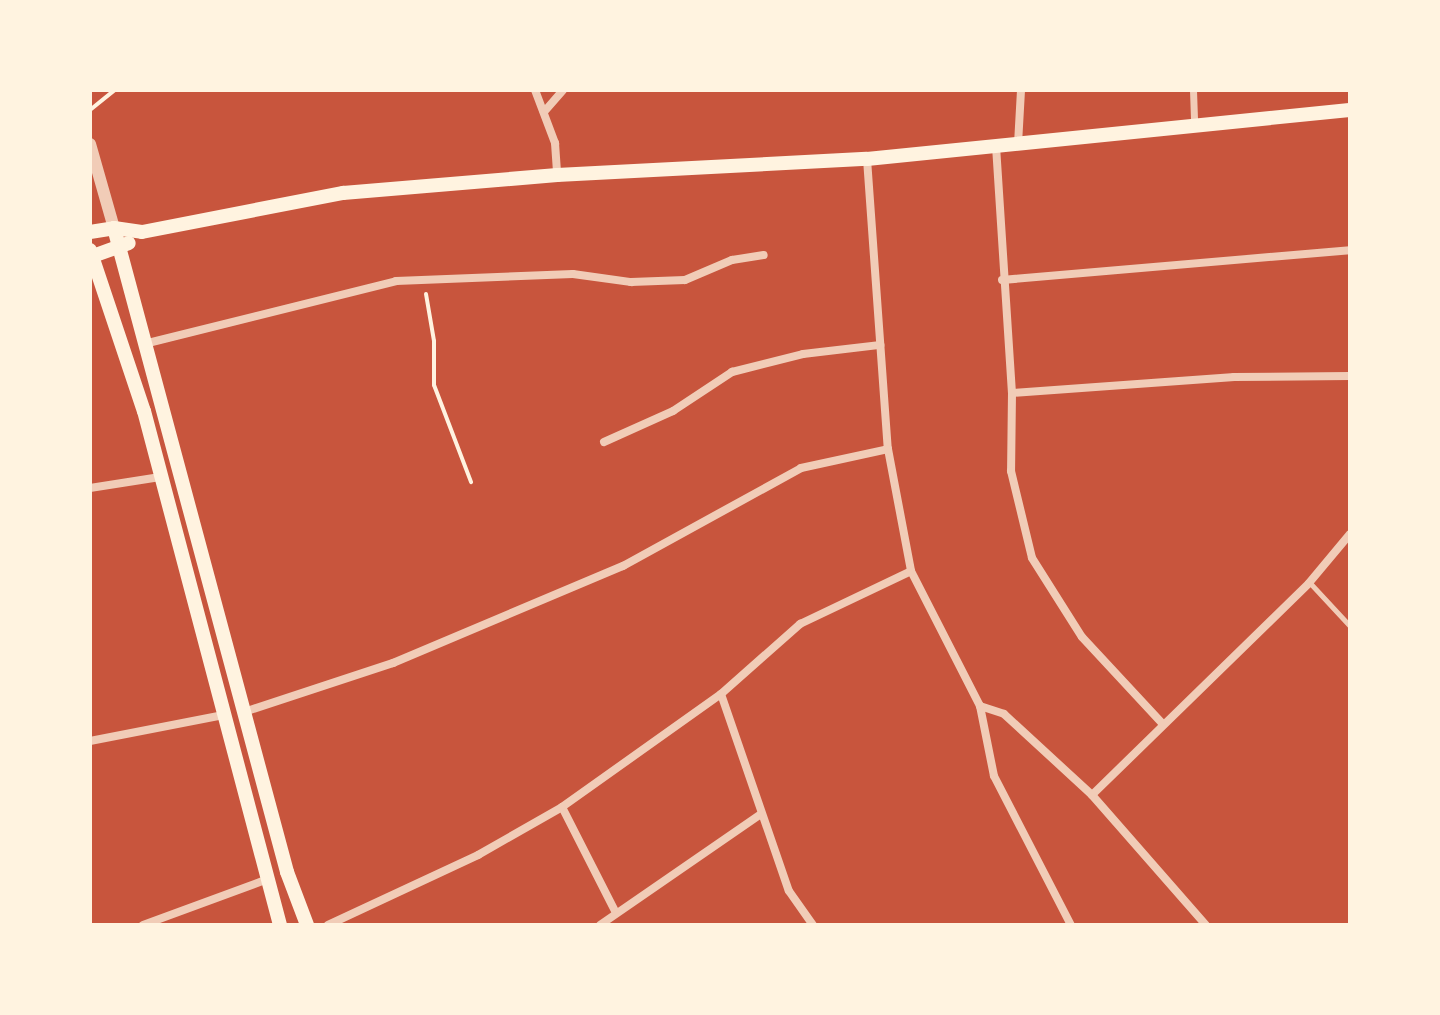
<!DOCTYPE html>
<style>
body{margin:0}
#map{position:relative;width:1440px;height:1015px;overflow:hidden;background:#c8553d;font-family:Bitter,serif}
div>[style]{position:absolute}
.path>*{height:4px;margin:-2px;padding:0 2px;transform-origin:2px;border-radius:2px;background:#fff3e0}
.service>*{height:5px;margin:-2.5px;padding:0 2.5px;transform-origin:2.5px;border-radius:2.5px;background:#f1ccb7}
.pedestrian>*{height:7px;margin:-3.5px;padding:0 3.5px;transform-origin:3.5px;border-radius:3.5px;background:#f1ccb7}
.minor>*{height:8px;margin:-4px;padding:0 4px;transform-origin:4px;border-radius:4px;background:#f1ccb7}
.tertiary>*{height:12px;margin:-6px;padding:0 6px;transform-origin:6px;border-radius:6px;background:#f1ccb7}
.secondary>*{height:14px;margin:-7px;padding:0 7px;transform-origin:7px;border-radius:7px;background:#fff3e0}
span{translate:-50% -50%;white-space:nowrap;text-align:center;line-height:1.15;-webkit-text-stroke:8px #fff3e0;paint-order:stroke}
.frame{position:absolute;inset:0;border:92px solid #fff3e0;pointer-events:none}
</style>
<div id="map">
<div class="path">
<i style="left:90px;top:110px;width:32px;rotate:-39deg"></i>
<i style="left:426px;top:294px;width:48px;rotate:80.3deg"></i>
<i style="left:434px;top:341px;width:44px;rotate:90deg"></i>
<i style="left:434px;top:385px;width:104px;rotate:69.1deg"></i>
</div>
<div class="service">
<i style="left:1310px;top:583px;width:59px;rotate:47.1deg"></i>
</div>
<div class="pedestrian">
<i style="left:1193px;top:90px;width:33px;rotate:88deg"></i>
</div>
<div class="minor">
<i style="left:535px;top:90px;width:57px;rotate:69.3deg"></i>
<i style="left:555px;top:143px;width:32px;rotate:86deg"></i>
<i style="left:544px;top:112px;width:29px;rotate:-49deg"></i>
<i style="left:1018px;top:144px;width:54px;rotate:-86.8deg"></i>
<i style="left:996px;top:146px;width:248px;rotate:86.3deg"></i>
<i style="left:1012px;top:393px;width:78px;rotate:90.7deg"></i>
<i style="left:1011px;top:471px;width:89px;rotate:76.4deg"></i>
<i style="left:1032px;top:558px;width:93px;rotate:57.7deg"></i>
<i style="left:1082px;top:637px;width:117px;rotate:47.1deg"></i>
<i style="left:867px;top:159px;width:291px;rotate:85.9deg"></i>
<i style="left:888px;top:449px;width:124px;rotate:79.3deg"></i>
<i style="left:911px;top:571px;width:152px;rotate:62.9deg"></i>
<i style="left:980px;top:706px;width:25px;rotate:18deg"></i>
<i style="left:1004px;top:714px;width:120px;rotate:42.6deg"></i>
<i style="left:1092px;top:795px;width:173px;rotate:48.8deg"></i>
<i style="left:1002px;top:280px;width:349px;rotate:-4.9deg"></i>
<i style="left:148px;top:343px;width:256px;rotate:-14deg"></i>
<i style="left:396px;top:281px;width:177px;rotate:-2.3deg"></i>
<i style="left:573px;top:274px;width:59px;rotate:7.9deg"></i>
<i style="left:631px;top:282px;width:54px;rotate:-2.1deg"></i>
<i style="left:685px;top:280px;width:51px;rotate:-23.1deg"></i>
<i style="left:732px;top:260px;width:32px;rotate:-9deg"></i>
<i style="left:1012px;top:393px;width:223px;rotate:-4.1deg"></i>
<i style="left:1234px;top:377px;width:116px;rotate:-0.5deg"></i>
<i style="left:604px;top:442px;width:76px;rotate:-24.2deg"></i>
<i style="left:673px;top:411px;width:71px;rotate:-33.5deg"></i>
<i style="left:732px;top:372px;width:73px;rotate:-14.2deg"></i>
<i style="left:803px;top:354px;width:78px;rotate:-6.7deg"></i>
<i style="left:90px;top:488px;width:71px;rotate:-8.9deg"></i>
<i style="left:721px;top:694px;width:208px;rotate:71deg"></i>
<i style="left:789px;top:891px;width:42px;rotate:54.8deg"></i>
<i style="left:980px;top:706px;width:71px;rotate:78.7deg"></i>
<i style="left:994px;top:776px;width:168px;rotate:62.7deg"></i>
<i style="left:247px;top:711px;width:154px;rotate:-18.2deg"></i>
<i style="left:393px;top:663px;width:250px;rotate:-22.9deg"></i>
<i style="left:623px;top:566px;width:203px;rotate:-28.8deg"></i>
<i style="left:801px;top:468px;width:89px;rotate:-12.3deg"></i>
<i style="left:90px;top:741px;width:136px;rotate:-11deg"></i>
<i style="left:1092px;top:795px;width:303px;rotate:-44.3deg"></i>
<i style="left:1309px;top:583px;width:64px;rotate:-50.1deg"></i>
<i style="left:562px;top:807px;width:119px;rotate:63deg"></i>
<i style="left:143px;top:925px;width:130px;rotate:-20.2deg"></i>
<i style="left:328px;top:925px;width:166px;rotate:-25deg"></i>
<i style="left:478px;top:855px;width:97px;rotate:-29.7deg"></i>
<i style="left:562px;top:807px;width:195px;rotate:-35.4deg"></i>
<i style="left:721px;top:694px;width:106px;rotate:-41.5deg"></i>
<i style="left:800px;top:624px;width:123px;rotate:-25.5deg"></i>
<i style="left:600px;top:925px;width:196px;rotate:-34.6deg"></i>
</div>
<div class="tertiary">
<i style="left:90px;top:144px;width:87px;rotate:74.1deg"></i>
</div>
<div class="secondary">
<i style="left:114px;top:228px;width:667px;rotate:74.96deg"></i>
<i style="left:287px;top:872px;width:57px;rotate:69.3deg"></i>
<i style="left:90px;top:232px;width:24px;rotate:-9deg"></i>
<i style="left:114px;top:228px;width:28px;rotate:8deg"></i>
<i style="left:142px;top:232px;width:205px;rotate:-11deg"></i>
<i style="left:343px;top:193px;width:215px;rotate:-4.8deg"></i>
<i style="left:557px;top:175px;width:310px;rotate:-3deg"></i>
<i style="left:867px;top:159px;width:485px;rotate:-5.8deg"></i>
<i style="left:90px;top:250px;width:170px;rotate:71.5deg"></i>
<i style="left:144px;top:411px;width:532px;rotate:75.18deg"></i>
<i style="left:90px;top:257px;width:41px;rotate:-19.7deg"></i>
</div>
<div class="frame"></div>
</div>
